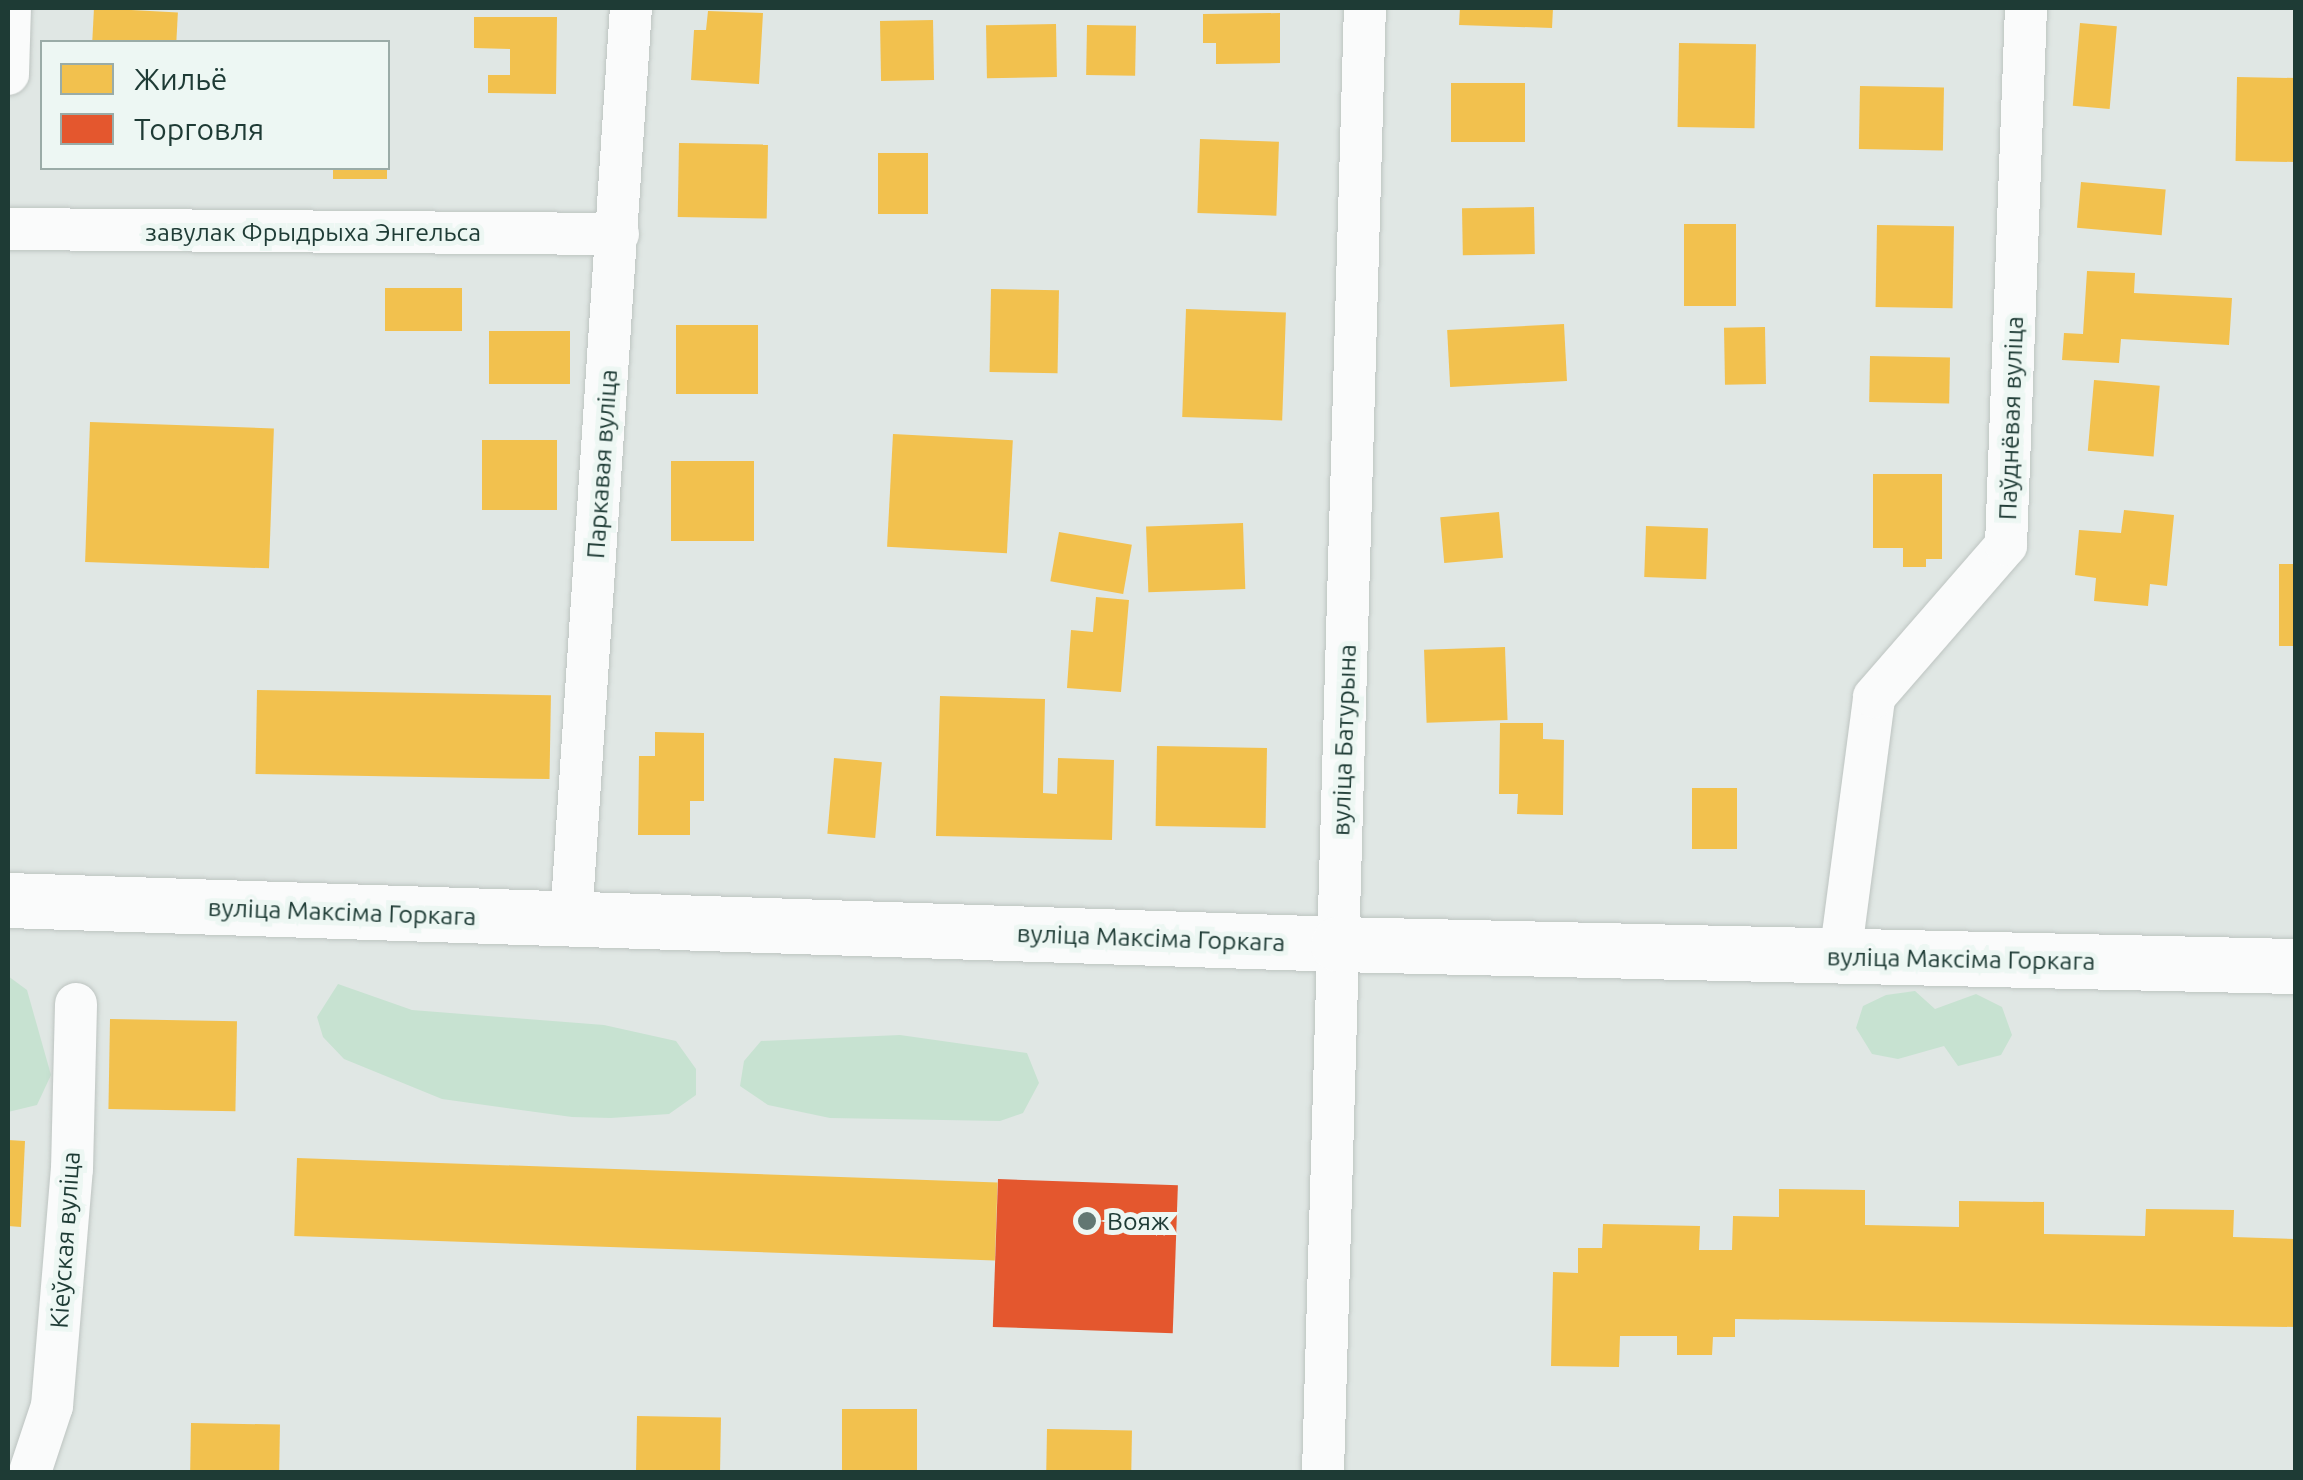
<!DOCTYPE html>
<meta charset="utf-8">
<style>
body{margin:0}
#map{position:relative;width:2303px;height:1480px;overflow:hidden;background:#e0e7e4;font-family:Ubuntu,sans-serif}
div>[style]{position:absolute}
.green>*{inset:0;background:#c7e2d1}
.homes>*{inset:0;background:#f2c14e;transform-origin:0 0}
.shops>*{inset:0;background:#e4572e;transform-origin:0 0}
.roads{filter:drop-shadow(0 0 2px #bdc4c1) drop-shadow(0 0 2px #bdc4c1)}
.street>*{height:42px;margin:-21px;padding:0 21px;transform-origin:21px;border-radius:21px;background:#fafbfb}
.secondary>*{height:55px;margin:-27.5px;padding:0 27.5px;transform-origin:27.5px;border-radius:27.5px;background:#fafbfb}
.dots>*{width:28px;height:28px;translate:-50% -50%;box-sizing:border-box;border:5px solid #edf7f3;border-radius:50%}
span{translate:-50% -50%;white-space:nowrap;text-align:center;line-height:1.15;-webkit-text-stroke:10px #edf7f3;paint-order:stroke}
.street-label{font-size:25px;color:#1e3b35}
.poi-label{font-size:25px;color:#1e3b35}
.left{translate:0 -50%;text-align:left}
.frame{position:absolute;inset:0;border:10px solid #1e3b35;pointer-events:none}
.legend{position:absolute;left:40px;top:40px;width:350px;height:130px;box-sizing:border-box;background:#edf7f3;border:2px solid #9aaca7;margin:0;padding:12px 18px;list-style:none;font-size:30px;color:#1e3b35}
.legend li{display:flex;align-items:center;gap:20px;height:50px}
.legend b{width:50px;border:2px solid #9aaca7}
</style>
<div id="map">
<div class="green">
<i style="clip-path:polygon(8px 976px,27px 990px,51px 1075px,37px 1105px,8px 1112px)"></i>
<i style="clip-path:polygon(338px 984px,412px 1010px,604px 1025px,676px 1041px,696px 1069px,696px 1095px,669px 1114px,611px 1118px,572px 1117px,442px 1099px,344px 1059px,323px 1037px,317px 1017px)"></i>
<i style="clip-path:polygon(1915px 991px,1935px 1009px,1976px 994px,2002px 1007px,2012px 1035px,2001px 1055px,1958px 1066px,1944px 1046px,1898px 1059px,1872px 1054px,1856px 1028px,1863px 1006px,1886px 995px)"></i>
<i style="clip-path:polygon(900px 1035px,1027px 1053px,1039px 1083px,1023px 1113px,1000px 1121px,830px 1118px,768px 1105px,740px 1086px,744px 1061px,761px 1041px)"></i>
</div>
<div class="homes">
<i style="left:94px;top:8px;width:84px;height:34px;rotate:3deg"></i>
<i style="clip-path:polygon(1460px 8px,1553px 8px,1552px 28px,1459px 25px)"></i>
<i style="clip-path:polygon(708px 11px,763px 13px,759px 84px,691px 80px,694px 30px,706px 30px)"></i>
<i style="clip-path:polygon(1280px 13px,1280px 63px,1216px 64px,1216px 43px,1203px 43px,1203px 14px)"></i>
<i style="clip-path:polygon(474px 17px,557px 17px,556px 94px,488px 93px,488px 75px,510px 75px,510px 49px,474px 48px)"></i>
<i style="left:933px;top:20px;width:60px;height:53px;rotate:89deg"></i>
<i style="left:2080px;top:23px;width:37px;height:83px;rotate:5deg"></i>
<i style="left:1056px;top:24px;width:53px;height:70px;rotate:89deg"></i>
<i style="left:1087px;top:25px;width:49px;height:50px;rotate:1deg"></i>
<i style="left:1679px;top:43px;width:77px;height:84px;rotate:1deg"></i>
<i style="left:2237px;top:77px;width:59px;height:84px;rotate:1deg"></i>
<i style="left:1451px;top:83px;width:74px;height:59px"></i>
<i style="left:1860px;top:86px;width:84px;height:63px;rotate:1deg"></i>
<i style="left:1200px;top:139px;width:79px;height:74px;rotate:2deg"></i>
<i style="left:679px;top:143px;width:89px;height:74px;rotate:1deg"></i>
<i style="left:878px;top:153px;width:50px;height:61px"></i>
<i style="left:333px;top:168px;width:54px;height:11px"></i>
<i style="left:2081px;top:182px;width:85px;height:46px;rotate:5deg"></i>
<i style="left:1534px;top:207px;width:47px;height:72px;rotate:89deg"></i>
<i style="left:1684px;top:224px;width:52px;height:82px"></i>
<i style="left:1877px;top:225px;width:77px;height:82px;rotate:1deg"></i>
<i style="clip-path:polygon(2087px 271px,2135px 273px,2134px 293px,2232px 298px,2229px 345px,2121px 339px,2119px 363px,2062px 360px,2064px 333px,2083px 334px)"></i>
<i style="left:385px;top:288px;width:77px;height:43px"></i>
<i style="left:991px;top:289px;width:68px;height:83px;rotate:1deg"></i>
<i style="left:1186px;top:309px;width:100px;height:108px;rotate:2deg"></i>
<i style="left:1564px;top:324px;width:57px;height:117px;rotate:87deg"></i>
<i style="left:676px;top:325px;width:82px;height:69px"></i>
<i style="left:1765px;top:327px;width:57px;height:41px;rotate:89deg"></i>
<i style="left:570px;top:331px;width:53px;height:81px;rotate:90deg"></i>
<i style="left:1870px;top:356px;width:80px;height:46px;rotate:1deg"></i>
<i style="left:2094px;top:380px;width:66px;height:71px;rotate:5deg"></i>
<i style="left:90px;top:422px;width:184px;height:140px;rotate:2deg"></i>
<i style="left:893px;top:434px;width:120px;height:113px;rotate:3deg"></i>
<i style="left:482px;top:440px;width:75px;height:70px"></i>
<i style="left:671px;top:461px;width:83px;height:80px"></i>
<i style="clip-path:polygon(1873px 474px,1942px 474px,1942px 559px,1926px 559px,1926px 567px,1903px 567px,1903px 548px,1873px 548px)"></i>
<i style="clip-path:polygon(2124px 510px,2174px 515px,2167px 586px,2150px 584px,2148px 606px,2094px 601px,2096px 578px,2075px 575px,2079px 530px,2121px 533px)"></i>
<i style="left:1499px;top:512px;width:46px;height:59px;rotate:85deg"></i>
<i style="left:1243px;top:523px;width:66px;height:97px;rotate:88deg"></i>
<i style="left:1646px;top:526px;width:62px;height:51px;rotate:2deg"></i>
<i style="left:1059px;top:532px;width:74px;height:50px;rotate:10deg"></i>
<i style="left:2279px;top:564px;width:17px;height:82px"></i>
<i style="clip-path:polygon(1096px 597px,1129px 600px,1121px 692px,1067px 688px,1071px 630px,1093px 632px)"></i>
<i style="left:1505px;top:647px;width:73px;height:81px;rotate:88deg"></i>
<i style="left:257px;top:690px;width:294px;height:84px;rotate:1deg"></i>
<i style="clip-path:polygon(940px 696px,1045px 699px,1043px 793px,1057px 794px,1058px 758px,1114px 760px,1112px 840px,936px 836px)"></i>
<i style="clip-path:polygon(1500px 723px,1543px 723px,1543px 739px,1564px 740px,1563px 815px,1517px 814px,1518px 794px,1499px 794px)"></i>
<i style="clip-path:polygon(655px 732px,704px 733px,704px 801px,690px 801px,690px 835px,638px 835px,639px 756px,655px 756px)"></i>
<i style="left:1157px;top:746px;width:110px;height:80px;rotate:1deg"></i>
<i style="left:834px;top:758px;width:48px;height:76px;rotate:5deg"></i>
<i style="left:1692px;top:788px;width:45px;height:61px"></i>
<i style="left:110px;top:1019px;width:127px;height:90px;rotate:1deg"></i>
<i style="clip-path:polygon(8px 1140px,25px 1141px,21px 1227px,8px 1226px)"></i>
<i style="left:297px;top:1158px;width:701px;height:78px;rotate:2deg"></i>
<i style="clip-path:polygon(1779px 1189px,1865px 1190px,1865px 1225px,1959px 1227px,1959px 1201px,2044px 1202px,2044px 1234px,2145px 1236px,2146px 1209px,2234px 1210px,2233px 1237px,2296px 1239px,2296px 1327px,1735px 1319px,1735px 1337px,1713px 1337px,1712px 1355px,1677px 1355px,1677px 1336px,1620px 1336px,1619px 1367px,1551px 1366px,1553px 1272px,1578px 1273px,1578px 1248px,1602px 1248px,1603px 1224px,1700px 1226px,1699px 1250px,1732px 1250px,1733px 1216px,1779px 1217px)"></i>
<i style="left:842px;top:1409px;width:75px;height:63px"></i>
<i style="left:637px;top:1416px;width:84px;height:56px;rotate:1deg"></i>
<i style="left:191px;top:1423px;width:89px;height:49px;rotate:1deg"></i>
<i style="left:1047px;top:1429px;width:85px;height:43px;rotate:1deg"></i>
</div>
<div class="shops">
<i style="left:998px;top:1179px;width:180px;height:148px;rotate:2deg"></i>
</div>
<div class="roads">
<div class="street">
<i style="left:8px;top:74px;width:66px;rotate:-88.3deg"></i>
<i style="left:8px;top:229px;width:610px;rotate:0.47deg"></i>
<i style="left:571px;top:920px;width:914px;rotate:-86.24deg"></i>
<i style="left:1840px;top:957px;width:262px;rotate:-82.5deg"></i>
<i style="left:1874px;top:697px;width:201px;rotate:-49deg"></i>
<i style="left:2006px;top:545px;width:537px;rotate:-87.87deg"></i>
<i style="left:30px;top:1472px;width:70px;rotate:-71.6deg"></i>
<i style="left:52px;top:1406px;width:238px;rotate:-85.2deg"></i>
<i style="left:72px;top:1169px;width:165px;rotate:-88.6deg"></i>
<i style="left:1323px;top:1472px;width:1465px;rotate:-88.36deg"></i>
</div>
<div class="secondary">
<i style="left:8px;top:900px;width:1331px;rotate:1.89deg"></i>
<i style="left:1338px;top:944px;width:958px;rotate:1.32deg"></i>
</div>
</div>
<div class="dots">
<i style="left:1087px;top:1221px;background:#627772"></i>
</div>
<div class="street-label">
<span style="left:313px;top:232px">завулак Фрыдрыха Энгельса</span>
<span style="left:2011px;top:418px;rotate:-88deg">Паўднёвая вуліца</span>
<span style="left:602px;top:464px;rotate:-86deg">Паркавая вуліца</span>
<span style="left:1344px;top:740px;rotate:-88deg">вуліца Батурына</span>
<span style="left:342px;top:912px;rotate:2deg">вуліца Максіма Горкага</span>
<span style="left:1151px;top:938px;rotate:2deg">вуліца Максіма Горкага</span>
<span style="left:1961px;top:959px;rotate:1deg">вуліца Максіма Горкага</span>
<span style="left:65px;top:1240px;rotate:-86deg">Кіеўская вуліца</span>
</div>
<div class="poi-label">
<span class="left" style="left:1107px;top:1221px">Вояж</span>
</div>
<div class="frame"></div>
<ul class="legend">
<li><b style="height:28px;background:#f2c14e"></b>Жильё</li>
<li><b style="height:28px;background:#e4572e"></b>Торговля</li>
</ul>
</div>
